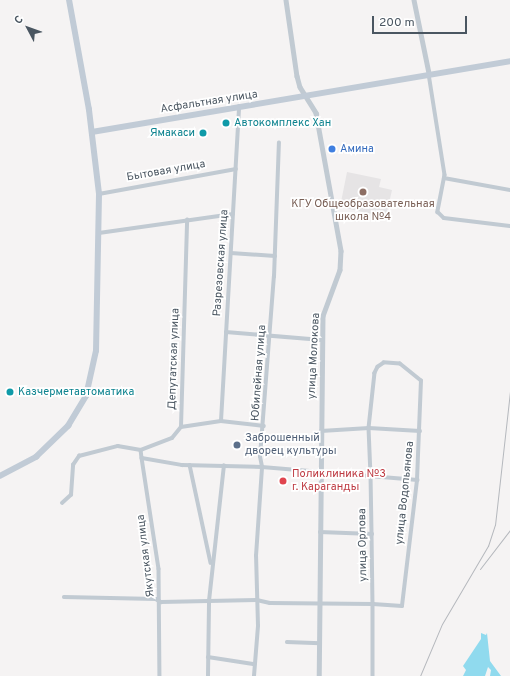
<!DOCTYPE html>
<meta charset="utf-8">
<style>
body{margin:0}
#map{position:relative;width:510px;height:676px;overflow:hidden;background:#f5f3f3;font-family:Overpass,sans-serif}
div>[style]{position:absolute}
.education>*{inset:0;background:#e6e4e5}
.water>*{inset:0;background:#90daee}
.minor>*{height:3.5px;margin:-1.75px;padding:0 1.75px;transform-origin:1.75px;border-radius:1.75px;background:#c1cad2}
.tertiary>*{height:4.5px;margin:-2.25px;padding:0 2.25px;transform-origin:2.25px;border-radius:2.25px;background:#c1cad2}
.secondary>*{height:5.5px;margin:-2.75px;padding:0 2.75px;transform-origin:2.75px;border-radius:2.75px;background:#c1cbd6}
.rail>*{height:1px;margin:-0.5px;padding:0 0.5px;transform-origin:0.5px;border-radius:0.5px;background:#b5b8bd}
.dots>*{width:11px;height:11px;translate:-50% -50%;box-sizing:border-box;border:2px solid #fff;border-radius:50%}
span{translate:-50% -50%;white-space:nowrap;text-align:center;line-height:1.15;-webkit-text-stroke:3.5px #fff;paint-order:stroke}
.street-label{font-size:11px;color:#4a5661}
.culture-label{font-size:11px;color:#0d838f}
.left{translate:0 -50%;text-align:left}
.right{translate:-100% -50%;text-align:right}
.shop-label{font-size:11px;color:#366cbe}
.education-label{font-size:11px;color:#785e54}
.service-label{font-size:11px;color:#4e5e75}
.health-label{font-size:11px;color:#be3a42}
.north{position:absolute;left:8px;top:8px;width:40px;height:40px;-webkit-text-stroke:3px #fff;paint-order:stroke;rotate:311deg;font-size:11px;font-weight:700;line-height:16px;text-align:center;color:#4a5661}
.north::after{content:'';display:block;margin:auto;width:14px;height:18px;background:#4a5661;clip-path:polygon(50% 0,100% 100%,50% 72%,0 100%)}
.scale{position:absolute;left:372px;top:16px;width:95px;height:18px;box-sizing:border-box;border:2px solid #4a5661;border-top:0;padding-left:5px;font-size:12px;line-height:14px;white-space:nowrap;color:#4a5661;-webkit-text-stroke:3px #fff;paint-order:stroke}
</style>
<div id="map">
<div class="education">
<i style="clip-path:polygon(347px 172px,381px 179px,379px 187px,392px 190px,386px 217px,340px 207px)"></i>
</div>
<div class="water">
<i style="clip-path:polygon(481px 633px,486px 635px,487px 633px,490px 661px,501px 676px,490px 676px,491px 670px,488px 667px,485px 676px,463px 676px,466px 670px,463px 666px,481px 639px)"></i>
</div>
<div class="minor">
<i style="left:429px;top:74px;width:102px;rotate:81deg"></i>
<i style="left:445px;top:175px;width:38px;rotate:101deg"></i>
<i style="left:438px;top:212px;width:8px;rotate:45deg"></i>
<i style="left:444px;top:218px;width:66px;rotate:6.9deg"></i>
<i style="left:444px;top:178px;width:67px;rotate:10.3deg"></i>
<i style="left:99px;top:194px;width:139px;rotate:-10.3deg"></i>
<i style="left:99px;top:233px;width:135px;rotate:-8.1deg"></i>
<i style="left:231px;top:253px;width:44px;rotate:3.9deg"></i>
<i style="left:226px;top:332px;width:96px;rotate:4.8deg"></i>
<i style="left:221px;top:421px;width:315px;rotate:-86.7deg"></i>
<i style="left:181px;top:427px;width:40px;rotate:-8.5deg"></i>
<i style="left:221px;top:421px;width:43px;rotate:6.6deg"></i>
<i style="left:321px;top:431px;width:48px;rotate:-3.6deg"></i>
<i style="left:369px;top:428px;width:51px;rotate:3.4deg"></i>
<i style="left:141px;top:450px;width:8px;rotate:83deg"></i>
<i style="left:142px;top:458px;width:41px;rotate:9.9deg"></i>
<i style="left:182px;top:465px;width:80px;rotate:1.4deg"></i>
<i style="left:262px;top:467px;width:156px;rotate:4.8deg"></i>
<i style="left:142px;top:458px;width:112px;rotate:81.3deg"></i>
<i style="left:159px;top:569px;width:107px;rotate:89.5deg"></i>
<i style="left:190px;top:465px;width:100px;rotate:77.9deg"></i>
<i style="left:62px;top:503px;width:12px;rotate:-42deg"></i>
<i style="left:71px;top:495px;width:30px;rotate:-86deg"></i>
<i style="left:73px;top:465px;width:11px;rotate:-56deg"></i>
<i style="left:79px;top:456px;width:40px;rotate:-14.4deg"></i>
<i style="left:118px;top:446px;width:23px;rotate:10deg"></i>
<i style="left:141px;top:450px;width:33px;rotate:-21deg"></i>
<i style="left:172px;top:438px;width:14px;rotate:-51deg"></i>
<i style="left:181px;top:427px;width:207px;rotate:-88.3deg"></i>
<i style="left:320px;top:532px;width:52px;rotate:2.2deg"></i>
<i style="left:64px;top:597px;width:92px;rotate:1.2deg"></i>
<i style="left:156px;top:599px;width:6px;rotate:31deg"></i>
<i style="left:161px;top:602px;width:96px;rotate:-1.2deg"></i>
<i style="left:257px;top:600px;width:13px;rotate:13deg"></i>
<i style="left:270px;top:603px;width:103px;rotate:0.6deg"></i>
<i style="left:373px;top:604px;width:29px;rotate:4deg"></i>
<i style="left:402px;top:606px;width:127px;rotate:-83.2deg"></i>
<i style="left:417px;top:480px;width:99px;rotate:-87.7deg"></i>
<i style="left:421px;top:381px;width:27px;rotate:-141deg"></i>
<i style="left:400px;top:364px;width:16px;rotate:-176deg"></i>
<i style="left:384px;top:363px;width:7px;rotate:146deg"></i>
<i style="left:378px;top:367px;width:7px;rotate:117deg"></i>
<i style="left:375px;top:373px;width:55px;rotate:96.2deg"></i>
<i style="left:369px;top:428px;width:47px;rotate:87.6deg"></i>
<i style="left:371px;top:475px;width:59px;rotate:89deg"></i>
<i style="left:372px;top:534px;width:70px;rotate:89.2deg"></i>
<i style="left:373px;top:604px;width:72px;rotate:90deg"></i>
<i style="left:287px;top:642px;width:33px;rotate:2deg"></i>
<i style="left:208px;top:657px;width:47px;rotate:8.7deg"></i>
<i style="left:208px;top:676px;width:75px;rotate:-89.2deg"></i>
<i style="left:209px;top:601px;width:136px;rotate:-83.7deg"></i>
<i style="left:254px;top:676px;width:50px;rotate:-85.4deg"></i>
<i style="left:258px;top:626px;width:70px;rotate:-91.6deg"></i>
<i style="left:256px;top:556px;width:89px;rotate:-86.1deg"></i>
<i style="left:262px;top:467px;width:10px;rotate:-101deg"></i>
<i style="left:260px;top:457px;width:181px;rotate:-85.6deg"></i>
<i style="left:274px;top:277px;width:134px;rotate:-87.9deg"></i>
</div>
<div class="tertiary">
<i style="left:286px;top:0;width:77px;rotate:81.8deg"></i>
<i style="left:297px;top:76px;width:11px;rotate:75deg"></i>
<i style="left:300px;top:87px;width:31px;rotate:58deg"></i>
<i style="left:316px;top:113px;width:140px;rotate:79.7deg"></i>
<i style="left:341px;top:251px;width:19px;rotate:93deg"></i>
<i style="left:340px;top:270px;width:49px;rotate:110.3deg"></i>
<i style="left:323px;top:316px;width:360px;rotate:90.6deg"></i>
<i style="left:414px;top:0;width:75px;rotate:78.4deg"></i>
</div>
<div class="secondary">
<i style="left:92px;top:132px;width:424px;rotate:-9.6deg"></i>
<i style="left:0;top:476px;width:41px;rotate:-27.8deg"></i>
<i style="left:36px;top:457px;width:45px;rotate:-44.1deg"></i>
<i style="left:68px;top:426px;width:35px;rotate:-59deg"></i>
<i style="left:86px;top:396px;width:46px;rotate:-77.5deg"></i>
<i style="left:96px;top:351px;width:157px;rotate:-88.9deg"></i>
<i style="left:99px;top:194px;width:85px;rotate:-96.8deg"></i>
<i style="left:89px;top:110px;width:112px;rotate:-100.3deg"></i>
</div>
<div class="rail">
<i style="left:480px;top:569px;width:49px;rotate:-52.4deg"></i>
<i style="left:420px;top:676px;width:56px;rotate:-67.1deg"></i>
<i style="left:442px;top:624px;width:91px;rotate:-59.5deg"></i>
<i style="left:488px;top:546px;width:22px;rotate:-72deg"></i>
<i style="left:495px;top:525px;width:135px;rotate:-83.6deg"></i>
</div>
<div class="dots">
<i style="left:226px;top:123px;background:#0f9aa8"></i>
<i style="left:203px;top:133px;background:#0f9aa8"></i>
<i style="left:332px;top:149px;background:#3f7fe0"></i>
<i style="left:363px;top:192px;background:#8d6e63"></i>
<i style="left:10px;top:392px;background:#0f9aa8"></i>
<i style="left:237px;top:445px;background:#5c6f8a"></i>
<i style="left:283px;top:481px;background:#e0444e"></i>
</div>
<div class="street-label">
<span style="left:209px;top:102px;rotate:-9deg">Асфальтная улица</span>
<span style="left:166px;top:171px;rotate:-10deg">Бытовая улица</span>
<span style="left:221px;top:263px;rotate:-86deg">Разрезовская улица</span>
<span style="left:314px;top:356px;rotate:-87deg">улица Молокова</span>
<span style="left:174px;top:359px;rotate:-88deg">Депутатская улица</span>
<span style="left:259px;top:373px;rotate:-86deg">Юбилейная улица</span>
<span style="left:405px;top:493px;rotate:-84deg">улица Водопьянова</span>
<span style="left:363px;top:545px;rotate:-91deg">улица Орлова</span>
<span style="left:146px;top:556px;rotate:-97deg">Якутская улица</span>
</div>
<div class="culture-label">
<span class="left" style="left:234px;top:123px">Автокомплекс Хан</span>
<span class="right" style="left:195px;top:133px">Ямакаси</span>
<span class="left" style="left:18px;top:392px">Казчерметавтоматика</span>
</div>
<div class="shop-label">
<span class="left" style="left:340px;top:149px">Амина</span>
</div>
<div class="education-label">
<span style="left:363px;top:211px">КГУ Общеобразовательная<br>школа №4</span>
</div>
<div class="service-label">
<span class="left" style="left:245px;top:445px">Заброшенный<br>дворец культуры</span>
</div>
<div class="health-label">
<span class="left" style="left:292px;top:481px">Поликлиника №3<br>г. Караганды</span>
</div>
<div class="north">С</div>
<div class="scale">200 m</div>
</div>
